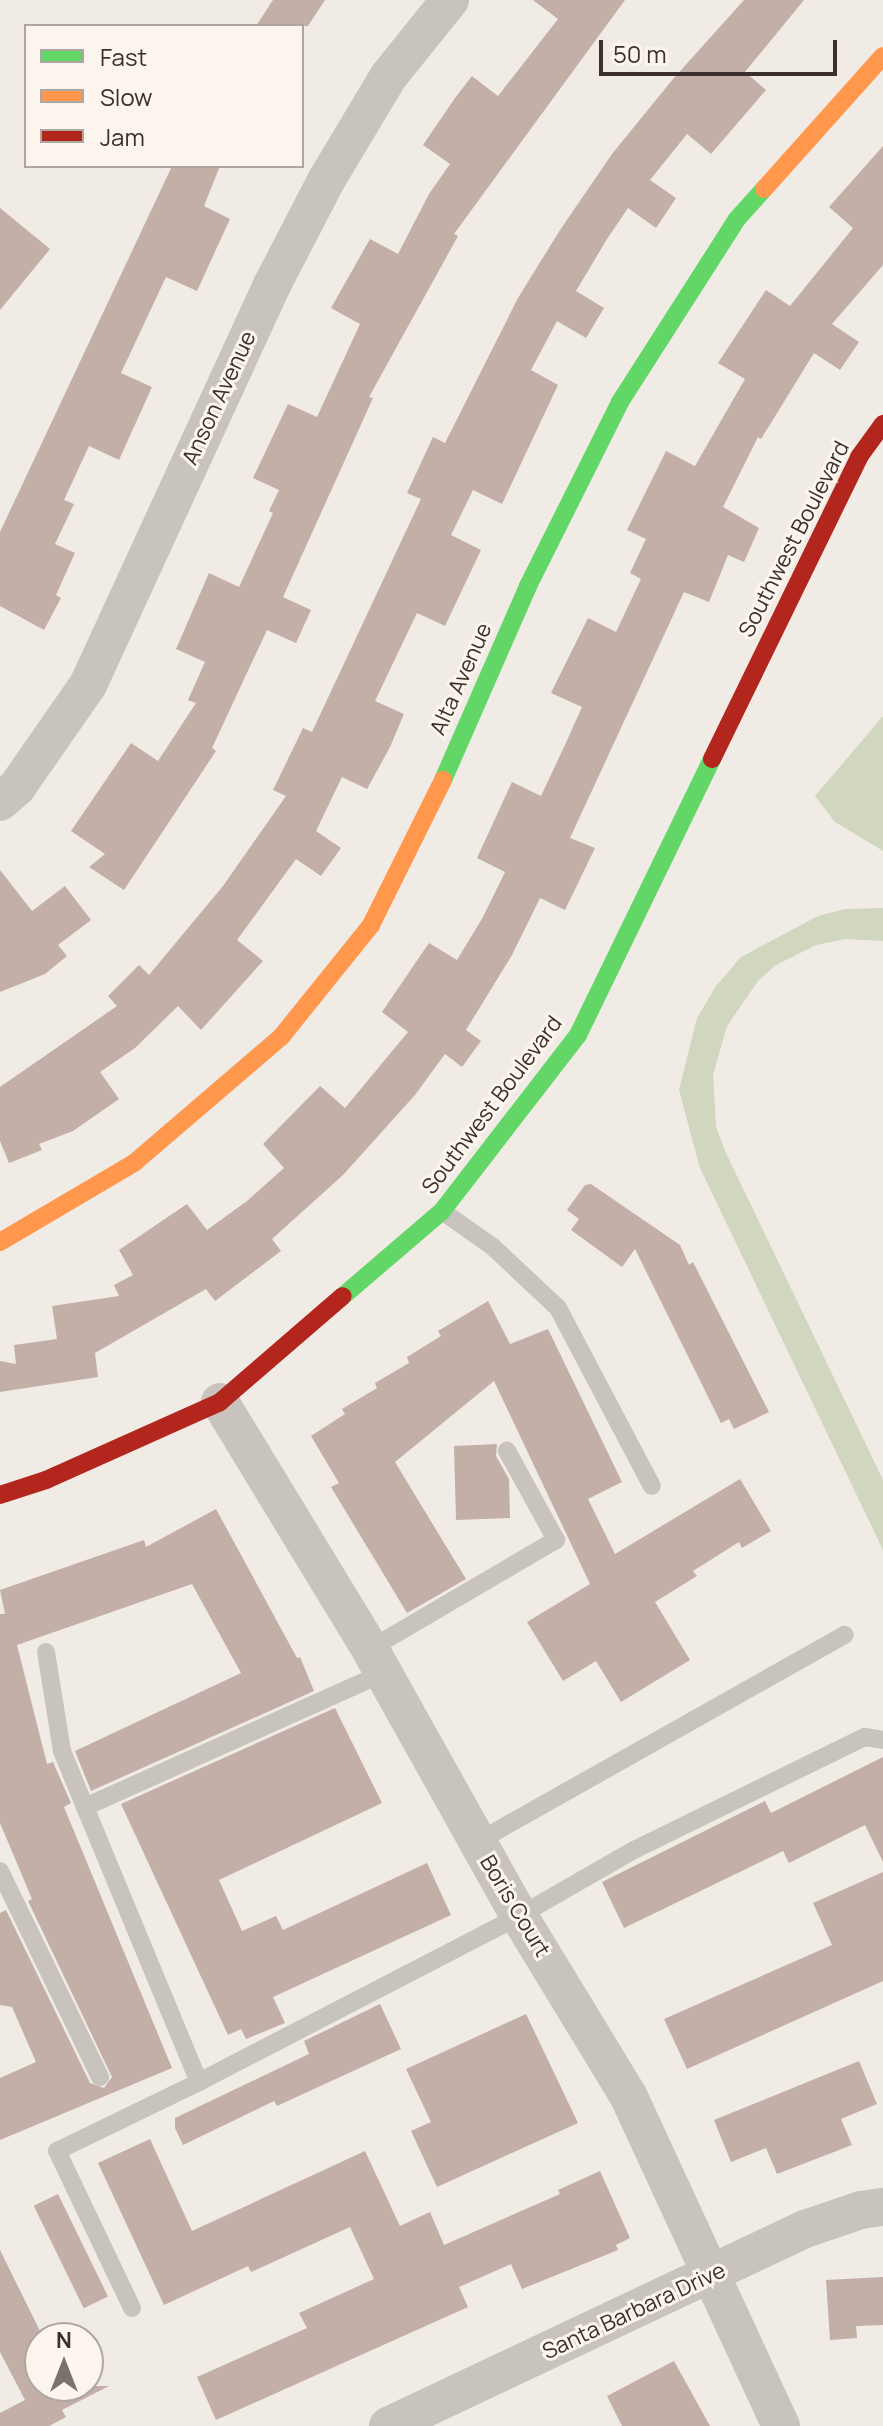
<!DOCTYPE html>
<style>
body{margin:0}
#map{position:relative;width:883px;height:2426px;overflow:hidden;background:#f0ebe5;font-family:Manrope,sans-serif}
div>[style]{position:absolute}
.green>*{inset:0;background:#d1d6bf}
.building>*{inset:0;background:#c3afa7;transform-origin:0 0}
.lane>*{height:18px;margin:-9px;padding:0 9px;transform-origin:9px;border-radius:9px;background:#c9c3be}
.street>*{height:38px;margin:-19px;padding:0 19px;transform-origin:19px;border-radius:19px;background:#c9c3be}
.fast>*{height:18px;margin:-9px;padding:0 9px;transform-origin:9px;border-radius:9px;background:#63d668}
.slow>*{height:18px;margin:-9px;padding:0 9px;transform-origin:9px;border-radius:9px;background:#ff974d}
.jam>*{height:18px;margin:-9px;padding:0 9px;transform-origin:9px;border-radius:9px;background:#b3261e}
span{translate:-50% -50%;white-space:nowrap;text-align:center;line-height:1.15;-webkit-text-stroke:6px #fbf5ee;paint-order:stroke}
.street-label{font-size:22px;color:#3b302b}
.legend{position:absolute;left:24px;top:24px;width:280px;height:144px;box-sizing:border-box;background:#fbf5ee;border:2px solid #aea6a0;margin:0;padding:10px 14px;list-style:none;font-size:24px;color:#3b302b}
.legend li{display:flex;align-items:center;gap:16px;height:40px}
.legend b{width:40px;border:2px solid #aea6a0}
.north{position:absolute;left:24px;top:2322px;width:80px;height:80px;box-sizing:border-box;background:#fbf5ee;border:2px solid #aea6a0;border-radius:50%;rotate:0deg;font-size:22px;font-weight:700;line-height:32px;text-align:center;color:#3b302b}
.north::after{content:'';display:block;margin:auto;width:28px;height:36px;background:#7a716c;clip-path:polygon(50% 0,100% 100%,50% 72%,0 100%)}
.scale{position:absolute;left:599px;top:40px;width:238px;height:36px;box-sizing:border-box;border:4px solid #3b302b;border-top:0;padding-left:10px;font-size:24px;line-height:28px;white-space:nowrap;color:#3b302b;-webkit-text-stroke:6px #fbf5ee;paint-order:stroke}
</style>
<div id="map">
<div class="green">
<i style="clip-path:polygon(883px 716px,883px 851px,835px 822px,815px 796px)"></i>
<i style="clip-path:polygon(883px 908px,883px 941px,845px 939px,816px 945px,776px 965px,758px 981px,727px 1026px,713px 1075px,716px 1127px,726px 1153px,883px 1480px,883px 1550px,700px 1168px,679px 1090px,697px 1018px,716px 986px,741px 957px,818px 916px,845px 909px)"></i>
</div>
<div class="building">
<i style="clip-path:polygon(273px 0,325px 0,308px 26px,256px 26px)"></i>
<i style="clip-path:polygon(533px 0,625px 0,454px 234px,458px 236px,369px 397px,373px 398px,283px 597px,311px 610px,296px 643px,267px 630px,212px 748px,216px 751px,124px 890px,89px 867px,105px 854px,71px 831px,131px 743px,158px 761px,196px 703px,188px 700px,205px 662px,176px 649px,209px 573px,239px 587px,273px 513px,269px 511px,279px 490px,253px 478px,288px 404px,317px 417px,360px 324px,331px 308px,370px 239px,398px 254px,429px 194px,450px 164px,423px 145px,455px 98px,472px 76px,498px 96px,558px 19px)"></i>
<i style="clip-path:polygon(744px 0,804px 0,745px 72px,766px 90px,711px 154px,687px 134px,650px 180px,676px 198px,656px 228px,628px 208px,607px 239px,576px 291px,604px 308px,586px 338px,557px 321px,531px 370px,558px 385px,502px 504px,473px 490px,451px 535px,481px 550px,445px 626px,417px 613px,375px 701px,404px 714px,390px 747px,367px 789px,342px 777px,316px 831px,341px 848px,321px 876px,296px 859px,237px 940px,263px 961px,201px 1030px,178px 1006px,135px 1048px,100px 1072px,119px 1099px,73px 1131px,39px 1144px,42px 1150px,9px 1163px,0 1141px,0 1087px,117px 1006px,108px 996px,139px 965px,149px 975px,223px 886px,286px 796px,273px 790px,303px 728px,312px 732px,421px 499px,407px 493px,433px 437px,445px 443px,518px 298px,560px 230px,612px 154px,673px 79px)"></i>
<i style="clip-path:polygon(883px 146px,883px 265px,832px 324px,859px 342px,840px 370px,814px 353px,761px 439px,758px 437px,723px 507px,759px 528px,744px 562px,728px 555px,709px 602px,684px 592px,570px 838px,595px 848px,565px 910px,540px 898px,512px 955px,466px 1030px,481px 1041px,462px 1067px,445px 1054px,415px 1095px,343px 1175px,272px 1239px,281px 1251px,215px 1301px,206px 1289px,95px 1353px,98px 1377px,0 1392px,0 1361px,16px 1364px,14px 1345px,57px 1339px,52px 1306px,119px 1296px,114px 1285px,133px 1275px,119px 1250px,187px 1204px,207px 1230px,247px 1201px,284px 1168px,263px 1144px,320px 1086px,345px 1108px,408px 1032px,382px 1012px,429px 943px,457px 960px,483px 917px,505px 872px,477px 858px,512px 782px,541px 796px,564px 747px,582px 707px,551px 693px,588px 618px,616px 632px,641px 579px,630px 573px,646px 539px,627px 530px,666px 451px,695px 466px,745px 379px,718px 363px,766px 290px,790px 306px,853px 228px,829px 207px)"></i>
<i style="clip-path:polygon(172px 166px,220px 166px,204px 206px,230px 219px,197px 291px,166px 277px,121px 373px,152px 387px,119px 460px,89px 446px,64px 500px,74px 504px,55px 544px,75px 553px,56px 595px,61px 598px,44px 630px,0 606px,0 532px)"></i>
<i style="clip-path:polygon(0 208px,50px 249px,0 310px)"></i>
<i style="clip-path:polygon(0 870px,32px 911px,65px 886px,91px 920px,58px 945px,67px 956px,45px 974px,0 992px)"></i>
<i style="clip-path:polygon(591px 1184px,680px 1245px,689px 1265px,693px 1262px,769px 1412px,734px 1429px,729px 1419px,721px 1423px,635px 1249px,622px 1267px,571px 1230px,579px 1219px,567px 1210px,585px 1185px)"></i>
<i style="clip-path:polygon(488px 1301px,510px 1344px,548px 1329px,622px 1482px,588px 1499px,615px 1554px,740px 1479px,771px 1531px,742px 1548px,739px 1542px,693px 1571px,697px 1576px,655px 1602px,690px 1660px,621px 1702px,596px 1661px,563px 1681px,527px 1622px,590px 1584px,494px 1381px,395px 1462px,466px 1579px,407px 1613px,331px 1487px,339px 1483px,311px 1436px,345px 1414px,342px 1409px,377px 1388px,375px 1383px,409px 1363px,407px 1357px,441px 1336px,438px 1331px)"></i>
<i style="clip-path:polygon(497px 1444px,496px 1456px,509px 1479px,510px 1518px,456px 1520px,454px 1446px)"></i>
<i style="clip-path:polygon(216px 1509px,297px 1658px,300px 1657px,314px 1691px,91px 1791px,75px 1751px,241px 1673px,192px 1584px,17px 1645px,47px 1764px,53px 1762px,71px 1803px,64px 1807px,172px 2068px,0 2140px,0 2078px,36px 2062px,12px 2007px,0 2005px,0 1913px,6px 1910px,90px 2083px,104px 2088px,112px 2077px,28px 1901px,32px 1899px,0 1823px,0 1614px,5px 1614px,0 1590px,144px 1540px,146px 1547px)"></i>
<i style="clip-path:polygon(335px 1708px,382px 1803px,219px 1880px,242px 1931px,276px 1916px,283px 1930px,427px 1863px,451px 1915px,273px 1997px,285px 2023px,246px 2039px,241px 2029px,228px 2035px,121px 1804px)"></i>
<i style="clip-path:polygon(883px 1757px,883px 1862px,865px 1825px,789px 1863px,783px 1851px,624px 1928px,602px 1882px,765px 1801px,771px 1813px)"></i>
<i style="clip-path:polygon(883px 1872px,883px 1981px,687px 2069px,664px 2019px,832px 1945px,813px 1903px)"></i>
<i style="clip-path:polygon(380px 2004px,401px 2049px,277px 2106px,274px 2101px,183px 2145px,175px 2128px,175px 2118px,309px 2054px,304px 2041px)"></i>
<i style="clip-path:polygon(526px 2014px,578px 2123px,437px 2187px,411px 2131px,431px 2122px,406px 2069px)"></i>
<i style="clip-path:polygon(859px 2061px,877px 2104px,841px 2119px,852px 2145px,777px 2174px,766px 2148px,731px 2162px,714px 2120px)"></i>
<i style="clip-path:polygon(150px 2139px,192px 2231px,365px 2151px,400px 2226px,430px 2212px,444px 2245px,560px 2194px,558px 2190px,600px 2171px,630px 2238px,616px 2245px,618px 2250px,522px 2289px,511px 2264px,459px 2287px,468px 2307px,216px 2420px,197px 2377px,307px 2328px,299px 2313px,374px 2279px,350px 2227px,251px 2272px,248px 2266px,164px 2305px,98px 2163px)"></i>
<i style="left:58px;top:2194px;width:114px;height:27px;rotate:64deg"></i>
<i style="clip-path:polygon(0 2250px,40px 2331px,40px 2386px,109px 2386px,62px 2410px,66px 2417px,49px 2426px,0 2426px,0 2413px,25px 2400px,0 2352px)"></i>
<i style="clip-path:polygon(883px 2277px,883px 2325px,856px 2326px,857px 2338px,830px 2340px,826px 2280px)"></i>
<i style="clip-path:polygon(674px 2361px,710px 2426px,622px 2426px,607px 2396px)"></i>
</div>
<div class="lane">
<i style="left:442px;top:1211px;width:62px;rotate:35.2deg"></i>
<i style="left:493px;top:1247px;width:89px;rotate:43.2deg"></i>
<i style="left:558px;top:1308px;width:201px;rotate:62.2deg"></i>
<i style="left:370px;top:1649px;width:216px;rotate:-30.4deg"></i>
<i style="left:556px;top:1540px;width:102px;rotate:-118.8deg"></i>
<i style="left:46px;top:1652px;width:100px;rotate:80.8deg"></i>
<i style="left:62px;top:1751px;width:61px;rotate:67.7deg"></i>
<i style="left:85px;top:1807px;width:327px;rotate:-24.2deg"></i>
<i style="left:85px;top:1807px;width:298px;rotate:67.5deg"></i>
<i style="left:199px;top:2082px;width:360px;rotate:-27.4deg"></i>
<i style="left:519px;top:1916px;width:133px;rotate:-29.9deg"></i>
<i style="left:634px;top:1850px;width:257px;rotate:-26.1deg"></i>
<i style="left:865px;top:1737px;width:18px;rotate:9deg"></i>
<i style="left:477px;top:1842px;width:422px;rotate:-29.4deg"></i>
<i style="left:0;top:1871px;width:229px;rotate:64.1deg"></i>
<i style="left:132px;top:2308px;width:174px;rotate:-115.5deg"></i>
<i style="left:57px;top:2151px;width:158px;rotate:-25.9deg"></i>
</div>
<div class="street">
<i style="left:0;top:802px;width:23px;rotate:-41deg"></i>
<i style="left:17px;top:787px;width:124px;rotate:-55.2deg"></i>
<i style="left:88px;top:685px;width:440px;rotate:-65.3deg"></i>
<i style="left:272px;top:285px;width:119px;rotate:-62.6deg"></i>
<i style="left:327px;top:179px;width:119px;rotate:-59.1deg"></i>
<i style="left:388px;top:77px;width:99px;rotate:-51.2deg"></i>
<i style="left:220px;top:1402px;width:289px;rotate:58.7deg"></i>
<i style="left:370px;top:1649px;width:306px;rotate:60.8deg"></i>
<i style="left:519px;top:1916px;width:210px;rotate:58.7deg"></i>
<i style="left:628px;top:2095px;width:365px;rotate:65.2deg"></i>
<i style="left:388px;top:2426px;width:461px;rotate:-25.3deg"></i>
<i style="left:805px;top:2229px;width:59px;rotate:-18.7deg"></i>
<i style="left:861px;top:2210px;width:22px;rotate:-8deg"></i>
</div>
<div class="fast">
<i style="left:443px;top:780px;width:212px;rotate:-66.3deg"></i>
<i style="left:528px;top:586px;width:206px;rotate:-63.4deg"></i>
<i style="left:620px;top:402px;width:217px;rotate:-57.4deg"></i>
<i style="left:737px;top:219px;width:40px;rotate:-48deg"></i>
<i style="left:343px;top:1296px;width:130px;rotate:-40.6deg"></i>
<i style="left:442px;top:1211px;width:222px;rotate:-52.3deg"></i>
<i style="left:578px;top:1035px;width:307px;rotate:-64.1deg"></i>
</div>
<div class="slow">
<i style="left:764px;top:189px;width:178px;rotate:-48.2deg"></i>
<i style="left:0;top:1242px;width:156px;rotate:-30.5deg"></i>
<i style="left:134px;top:1163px;width:194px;rotate:-40.6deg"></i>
<i style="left:281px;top:1037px;width:144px;rotate:-51.2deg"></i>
<i style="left:371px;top:925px;width:162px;rotate:-63.6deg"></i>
</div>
<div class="jam">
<i style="left:712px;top:759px;width:336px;rotate:-64deg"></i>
<i style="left:859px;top:457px;width:41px;rotate:-54deg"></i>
<i style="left:0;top:1495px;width:48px;rotate:-18.1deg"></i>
<i style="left:46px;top:1480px;width:191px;rotate:-24.1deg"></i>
<i style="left:220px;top:1402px;width:162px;rotate:-40.8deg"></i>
</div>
<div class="street-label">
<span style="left:219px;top:398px;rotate:-65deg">Anson Avenue</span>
<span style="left:794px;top:539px;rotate:-63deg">Southwest Boulevard</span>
<span style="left:461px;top:679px;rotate:-66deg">Alta Avenue</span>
<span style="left:492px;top:1105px;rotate:-53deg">Southwest Boulevard</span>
<span style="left:515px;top:1906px;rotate:59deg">Boris Court</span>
<span style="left:634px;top:2311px;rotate:-25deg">Santa Barbara Drive</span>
</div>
<ul class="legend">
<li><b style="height:10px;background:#63d668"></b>Fast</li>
<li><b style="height:10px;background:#ff974d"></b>Slow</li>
<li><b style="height:10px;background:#b3261e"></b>Jam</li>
</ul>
<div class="north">N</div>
<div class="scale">50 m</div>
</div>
